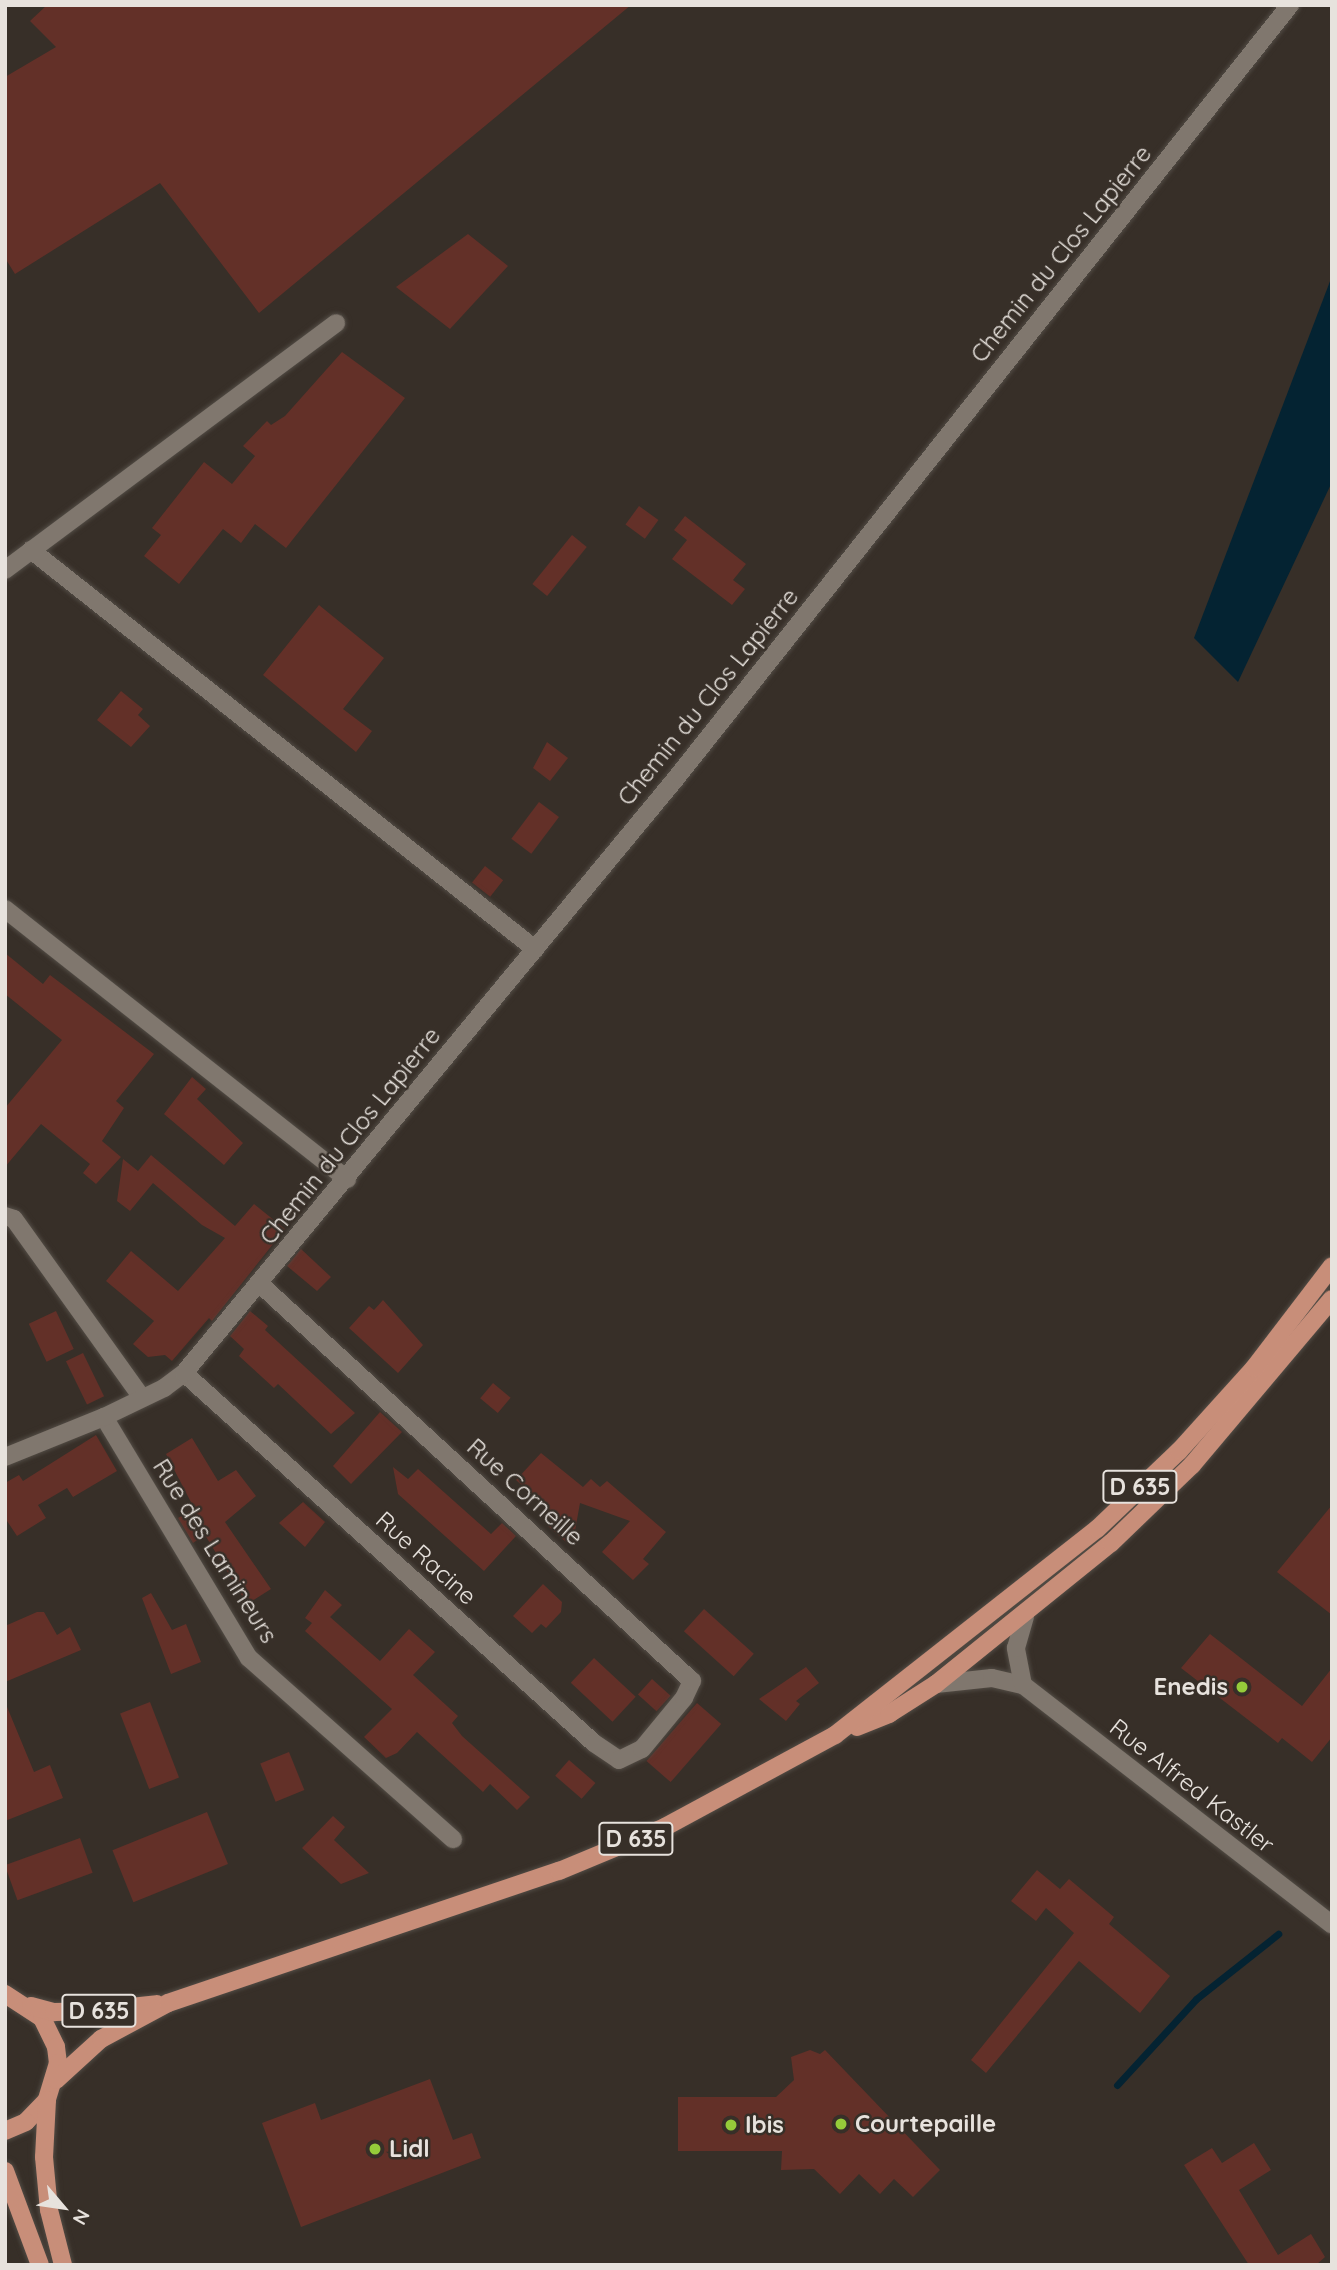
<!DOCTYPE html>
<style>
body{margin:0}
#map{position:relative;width:1337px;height:2270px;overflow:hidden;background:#372f28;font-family:Quicksand,sans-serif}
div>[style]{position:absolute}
.water>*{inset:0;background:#042332}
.stream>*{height:7px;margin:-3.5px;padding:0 3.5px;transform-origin:3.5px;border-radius:3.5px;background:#042332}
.building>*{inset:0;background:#633028;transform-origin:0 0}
.roads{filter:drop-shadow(0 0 2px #524c45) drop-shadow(0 0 2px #524c45)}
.minor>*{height:18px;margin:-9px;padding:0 9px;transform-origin:9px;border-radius:9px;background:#80776e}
.primary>*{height:18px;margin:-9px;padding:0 9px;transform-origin:9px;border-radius:9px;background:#c88e79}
.dots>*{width:19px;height:19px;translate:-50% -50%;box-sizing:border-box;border:4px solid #372f28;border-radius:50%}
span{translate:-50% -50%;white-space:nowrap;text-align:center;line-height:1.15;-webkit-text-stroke:5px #372f28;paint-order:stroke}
.shield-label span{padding:2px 5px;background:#372f28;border:2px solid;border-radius:5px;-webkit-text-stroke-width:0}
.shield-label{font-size:23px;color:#e7e2dd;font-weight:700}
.street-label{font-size:24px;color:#e7e2dd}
.poi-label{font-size:24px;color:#e7e2dd;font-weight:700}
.right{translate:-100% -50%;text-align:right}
.left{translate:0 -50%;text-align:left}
.frame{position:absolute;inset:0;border:7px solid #e7e2dd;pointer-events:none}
.north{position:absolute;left:28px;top:2172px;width:70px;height:70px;-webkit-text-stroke:5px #372f28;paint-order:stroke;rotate:119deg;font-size:19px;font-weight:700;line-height:28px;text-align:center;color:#e7e2dd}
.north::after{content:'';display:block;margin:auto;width:24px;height:32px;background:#e7e2dd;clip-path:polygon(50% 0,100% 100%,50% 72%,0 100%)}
</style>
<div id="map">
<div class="water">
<i style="clip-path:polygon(1332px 276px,1332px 482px,1238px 682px,1194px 638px)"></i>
</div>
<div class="stream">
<i style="left:1117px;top:2085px;width:117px;rotate:-47.4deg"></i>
<i style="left:1196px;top:1999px;width:105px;rotate:-38.4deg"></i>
</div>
<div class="building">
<i style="clip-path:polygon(47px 5px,631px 5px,259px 313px,160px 183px,15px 274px,5px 258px,5px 77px,56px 47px,30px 21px)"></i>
<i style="clip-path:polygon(468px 234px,508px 266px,450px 329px,396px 287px)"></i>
<i style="clip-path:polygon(342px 352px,405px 398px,286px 548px,255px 524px,241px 543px,223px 529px,179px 584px,144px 556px,161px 535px,152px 528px,204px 462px,232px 484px,255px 456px,243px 446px,267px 421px,271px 425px,285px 416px)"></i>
<i style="left:639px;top:506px;width:24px;height:23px;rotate:36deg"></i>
<i style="clip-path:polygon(685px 516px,746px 564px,733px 580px,745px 589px,732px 605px,672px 559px,687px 540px,674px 530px)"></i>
<i style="left:572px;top:535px;width:19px;height:63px;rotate:39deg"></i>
<i style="clip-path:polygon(319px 605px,384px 658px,343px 709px,372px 731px,356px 752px,263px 675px)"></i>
<i style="clip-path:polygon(121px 691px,143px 709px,138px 715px,150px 726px,131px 747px,97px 720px)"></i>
<i style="clip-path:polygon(547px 742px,568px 758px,550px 781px,533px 768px)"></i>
<i style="left:539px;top:802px;width:25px;height:46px;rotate:37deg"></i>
<i style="left:485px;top:866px;width:23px;height:21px;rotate:38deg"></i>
<i style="clip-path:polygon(5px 953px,43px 984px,50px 975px,154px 1054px,116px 1101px,124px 1108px,102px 1141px,121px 1157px,96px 1184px,83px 1173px,90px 1164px,41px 1124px,5px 1167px,5px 1108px,62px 1040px,5px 994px)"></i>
<i style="clip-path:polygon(192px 1077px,206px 1089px,197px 1099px,243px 1143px,224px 1165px,164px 1114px)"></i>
<i style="clip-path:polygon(151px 1155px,235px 1226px,254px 1204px,285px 1229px,212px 1321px,209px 1318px,172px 1361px,165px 1355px,148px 1357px,133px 1344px,154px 1321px,106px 1281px,131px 1251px,178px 1291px,225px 1238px,202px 1225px,153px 1183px,130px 1211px,117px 1201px,123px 1159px,138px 1171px)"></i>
<i style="clip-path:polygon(301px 1249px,331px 1277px,317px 1291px,287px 1266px)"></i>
<i style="clip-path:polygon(383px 1300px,423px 1345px,398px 1373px,349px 1328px,369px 1306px,374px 1310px)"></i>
<i style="left:56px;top:1311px;width:42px;height:30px;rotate:65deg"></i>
<i style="clip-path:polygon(250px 1311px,268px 1326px,265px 1330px,355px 1413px,331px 1434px,278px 1384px,274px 1388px,239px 1356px,244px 1349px,230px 1336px)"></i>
<i style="left:83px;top:1353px;width:48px;height:19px;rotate:64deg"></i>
<i style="left:493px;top:1383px;width:23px;height:20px;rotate:40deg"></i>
<i style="clip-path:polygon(380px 1412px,402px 1432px,351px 1484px,333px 1466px)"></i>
<i style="clip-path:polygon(96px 1435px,117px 1471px,73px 1497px,67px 1488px,38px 1505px,46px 1518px,17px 1536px,5px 1518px,5px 1483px,19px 1475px,23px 1481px)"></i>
<i style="clip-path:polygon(192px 1438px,218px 1481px,236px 1470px,256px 1496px,225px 1522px,271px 1589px,247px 1604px,205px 1535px,193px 1543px,178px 1518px,194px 1508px,166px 1454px)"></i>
<i style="clip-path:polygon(541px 1453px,583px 1487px,591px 1479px,600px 1487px,607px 1481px,666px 1532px,643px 1559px,649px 1564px,633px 1580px,602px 1552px,630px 1521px,580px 1503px,575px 1531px,566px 1542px,548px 1526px,556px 1516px,516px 1480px)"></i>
<i style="clip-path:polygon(393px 1467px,408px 1479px,418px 1469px,491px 1534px,502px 1523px,516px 1536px,484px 1571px,398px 1494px)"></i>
<i style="clip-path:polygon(303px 1502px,325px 1522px,305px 1547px,279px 1523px)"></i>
<i style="clip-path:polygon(1332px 1505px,1332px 1615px,1277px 1572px)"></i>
<i style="clip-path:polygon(543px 1584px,562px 1602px,561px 1612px,546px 1628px,541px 1624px,532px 1633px,513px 1616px)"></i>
<i style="clip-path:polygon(325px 1590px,342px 1605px,330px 1617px,380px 1661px,409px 1629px,435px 1652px,413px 1675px,458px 1716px,452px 1723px,462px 1736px,530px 1797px,517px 1810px,490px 1784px,483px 1792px,417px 1732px,397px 1753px,386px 1758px,364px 1737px,392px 1709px,305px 1631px,312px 1623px,305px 1618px)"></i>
<i style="clip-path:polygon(151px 1593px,172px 1630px,186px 1624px,201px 1662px,171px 1674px,142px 1598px)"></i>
<i style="left:704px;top:1609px;width:67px;height:30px;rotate:42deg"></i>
<i style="clip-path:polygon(37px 1612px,44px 1612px,57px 1635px,70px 1627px,81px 1650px,5px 1682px,5px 1626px)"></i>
<i style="clip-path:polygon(1210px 1634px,1302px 1706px,1332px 1668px,1332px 1737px,1312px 1762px,1282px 1738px,1278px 1743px,1181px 1668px)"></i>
<i style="left:594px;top:1658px;width:57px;height:34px;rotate:43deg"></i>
<i style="clip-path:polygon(806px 1667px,819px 1683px,796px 1701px,800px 1704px,786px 1721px,759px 1699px)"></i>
<i style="left:652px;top:1679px;width:25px;height:21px;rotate:42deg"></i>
<i style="clip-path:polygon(5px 1702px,34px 1772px,50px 1765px,63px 1798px,5px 1821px)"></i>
<i style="left:150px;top:1702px;width:81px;height:32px;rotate:69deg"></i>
<i style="left:697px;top:1703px;width:32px;height:77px;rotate:41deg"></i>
<i style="left:289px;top:1752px;width:41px;height:31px;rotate:68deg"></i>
<i style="left:569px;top:1760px;width:35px;height:21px;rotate:41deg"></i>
<i style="left:207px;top:1812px;width:56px;height:102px;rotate:68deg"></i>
<i style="clip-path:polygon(333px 1816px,345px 1827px,334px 1840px,369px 1873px,341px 1884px,302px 1848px)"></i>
<i style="left:80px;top:1838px;width:37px;height:80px;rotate:70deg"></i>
<i style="clip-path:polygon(1037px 1870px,1060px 1889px,1069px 1879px,1114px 1917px,1109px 1924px,1170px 1976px,1140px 2013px,1079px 1961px,986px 2073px,971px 2060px,1074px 1933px,1046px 1908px,1036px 1921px,1011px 1901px)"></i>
<i style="clip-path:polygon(810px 2050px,820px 2054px,825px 2050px,940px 2170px,913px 2197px,894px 2179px,880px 2194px,859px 2174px,840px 2194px,814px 2169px,781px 2170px,782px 2151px,678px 2151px,678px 2097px,776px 2097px,794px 2080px,791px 2057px)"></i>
<i style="clip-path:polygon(430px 2079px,453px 2140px,472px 2133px,481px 2158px,301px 2227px,262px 2123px,315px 2103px,321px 2120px)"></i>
<i style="clip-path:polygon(1254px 2143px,1271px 2170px,1239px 2190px,1278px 2255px,1311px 2234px,1325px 2257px,1316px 2265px,1249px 2265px,1184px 2165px,1212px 2148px,1222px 2163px)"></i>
</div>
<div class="roads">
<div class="minor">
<i style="left:31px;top:550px;width:643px;rotate:38.37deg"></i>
<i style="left:5px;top:570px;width:413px;rotate:-36.7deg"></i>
<i style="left:5px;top:909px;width:436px;rotate:38.3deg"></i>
<i style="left:5px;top:1216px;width:9px;rotate:18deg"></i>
<i style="left:14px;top:1219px;width:220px;rotate:54.4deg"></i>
<i style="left:184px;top:1373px;width:552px;rotate:42.06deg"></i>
<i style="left:594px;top:1743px;width:30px;rotate:34deg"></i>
<i style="left:619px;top:1760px;width:25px;rotate:-26deg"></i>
<i style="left:642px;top:1749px;width:66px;rotate:-50.5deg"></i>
<i style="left:684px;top:1698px;width:19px;rotate:-65deg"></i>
<i style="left:692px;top:1681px;width:587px;rotate:-137.42deg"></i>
<i style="left:104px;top:1417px;width:281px;rotate:59deg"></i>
<i style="left:249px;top:1658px;width:273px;rotate:41.6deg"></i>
<i style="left:5px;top:1457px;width:107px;rotate:-22deg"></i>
<i style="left:104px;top:1417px;width:67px;rotate:-25.8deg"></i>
<i style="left:164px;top:1388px;width:25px;rotate:-37deg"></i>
<i style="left:184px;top:1373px;width:773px;rotate:-50.4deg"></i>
<i style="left:677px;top:777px;width:986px;rotate:-51.55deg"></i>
<i style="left:936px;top:1684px;width:56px;rotate:-6.1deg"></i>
<i style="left:992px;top:1678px;width:32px;rotate:13deg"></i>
<i style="left:1023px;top:1685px;width:391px;rotate:37.8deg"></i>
<i style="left:1023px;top:1685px;width:38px;rotate:-101deg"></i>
<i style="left:1016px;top:1648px;width:33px;rotate:-74deg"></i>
</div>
<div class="primary">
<i style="left:857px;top:1727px;width:35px;rotate:-22deg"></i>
<i style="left:889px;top:1714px;width:56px;rotate:-32.6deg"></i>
<i style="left:936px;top:1684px;width:225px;rotate:-38.9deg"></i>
<i style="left:1111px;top:1543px;width:112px;rotate:-43.9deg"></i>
<i style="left:1192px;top:1465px;width:217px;rotate:-49.9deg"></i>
<i style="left:5px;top:1994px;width:44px;rotate:33deg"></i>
<i style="left:42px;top:2018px;width:32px;rotate:64deg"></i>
<i style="left:56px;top:2047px;width:16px;rotate:83deg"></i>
<i style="left:58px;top:2063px;width:39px;rotate:107deg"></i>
<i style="left:47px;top:2100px;width:30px;rotate:134deg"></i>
<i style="left:26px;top:2122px;width:23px;rotate:157deg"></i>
<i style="left:31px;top:2006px;width:24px;rotate:15deg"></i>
<i style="left:54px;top:2012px;width:39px;rotate:-1deg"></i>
<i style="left:93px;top:2011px;width:64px;rotate:-6.2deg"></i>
<i style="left:56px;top:2080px;width:61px;rotate:-42.3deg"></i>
<i style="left:101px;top:2039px;width:76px;rotate:-28.2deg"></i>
<i style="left:168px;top:2003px;width:413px;rotate:-18.7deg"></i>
<i style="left:559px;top:1871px;width:115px;rotate:-22.5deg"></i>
<i style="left:665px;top:1827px;width:193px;rotate:-28.4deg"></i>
<i style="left:835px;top:1735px;width:333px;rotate:-38.2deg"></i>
<i style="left:1097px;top:1529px;width:113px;rotate:-43.6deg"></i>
<i style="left:1179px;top:1451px;width:112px;rotate:-47.9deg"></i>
<i style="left:1254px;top:1368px;width:128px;rotate:-52.6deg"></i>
<i style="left:47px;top:2100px;width:57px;rotate:93deg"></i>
<i style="left:44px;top:2157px;width:53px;rotate:84.6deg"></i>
<i style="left:49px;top:2210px;width:57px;rotate:75.7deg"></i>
<i style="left:5px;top:2171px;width:100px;rotate:69.6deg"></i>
</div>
</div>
<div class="dots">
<i style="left:1242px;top:1687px;background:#95cc3a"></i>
<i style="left:841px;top:2124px;background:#95cc3a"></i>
<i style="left:731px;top:2125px;background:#95cc3a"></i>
<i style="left:375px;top:2149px;background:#95cc3a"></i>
</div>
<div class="shield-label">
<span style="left:1140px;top:1487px">D 635</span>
<span style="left:636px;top:1839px">D 635</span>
<span style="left:99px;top:2011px">D 635</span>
</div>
<div class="street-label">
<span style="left:1061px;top:254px;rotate:-51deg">Chemin du Clos Lapierre</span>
<span style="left:708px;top:697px;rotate:-51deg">Chemin du Clos Lapierre</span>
<span style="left:350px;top:1136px;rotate:-51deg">Chemin du Clos Lapierre</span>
<span style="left:525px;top:1492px;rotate:42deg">Rue Corneille</span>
<span style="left:215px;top:1551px;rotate:58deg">Rue des Lamineurs</span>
<span style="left:426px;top:1558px;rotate:42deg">Rue Racine</span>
<span style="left:1192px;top:1786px;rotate:38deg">Rue Alfred Kastler</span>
</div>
<div class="poi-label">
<span class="right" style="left:1228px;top:1687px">Enedis</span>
<span class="left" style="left:855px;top:2124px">Courtepaille</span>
<span class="left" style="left:745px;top:2125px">Ibis</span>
<span class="left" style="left:389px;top:2149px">Lidl</span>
</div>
<div class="frame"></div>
<div class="north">N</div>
</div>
